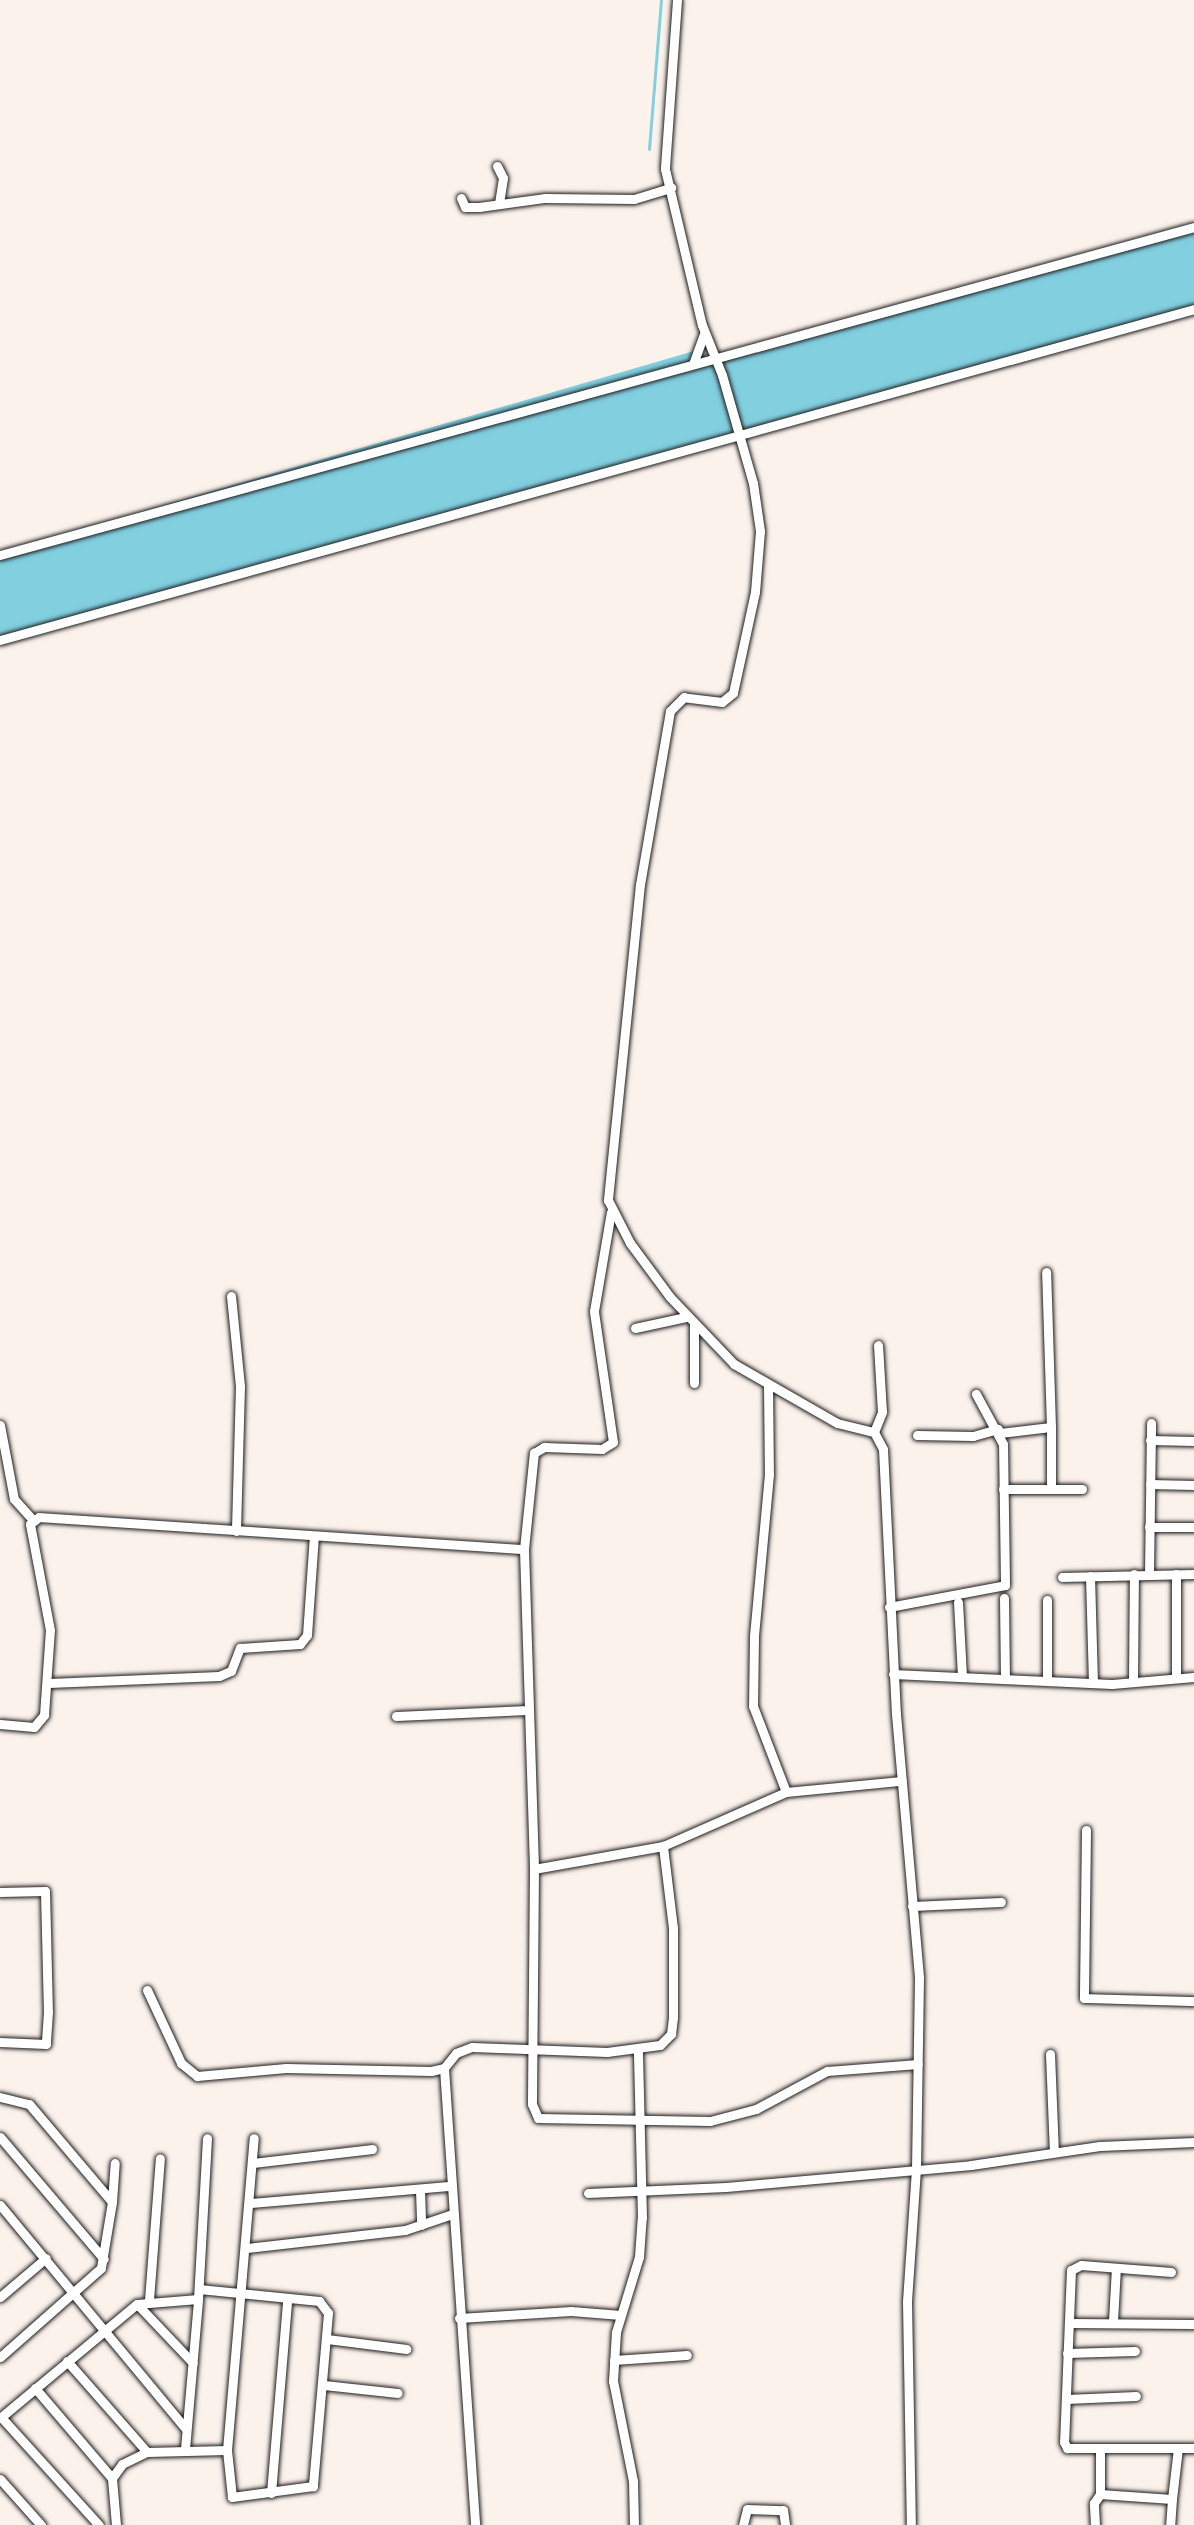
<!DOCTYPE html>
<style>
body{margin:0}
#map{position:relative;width:1194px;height:2525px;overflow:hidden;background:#fcf2ec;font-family:"Gochi Hand",sans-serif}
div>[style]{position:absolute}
.water>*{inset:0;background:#82cfe0}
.stream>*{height:3px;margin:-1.5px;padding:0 1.5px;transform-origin:1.5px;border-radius:1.5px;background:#82cfe0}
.roads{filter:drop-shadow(0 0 2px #1c1c1c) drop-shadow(0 0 2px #1c1c1c)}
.minor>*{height:9px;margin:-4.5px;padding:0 4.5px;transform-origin:4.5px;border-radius:4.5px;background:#fff}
span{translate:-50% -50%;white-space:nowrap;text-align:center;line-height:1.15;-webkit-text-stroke:6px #fff;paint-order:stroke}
</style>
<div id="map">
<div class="water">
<i style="clip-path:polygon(1194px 226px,1194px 309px,0 639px,0 553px,694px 351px,713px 359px)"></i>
</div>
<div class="stream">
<i style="left:649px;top:149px;width:149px;rotate:-85.4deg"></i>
</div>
<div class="roads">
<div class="minor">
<i style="left:677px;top:0;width:169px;rotate:94.1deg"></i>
<i style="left:665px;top:169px;width:160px;rotate:76.7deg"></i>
<i style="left:702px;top:325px;width:54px;rotate:68.2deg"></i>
<i style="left:722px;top:375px;width:112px;rotate:74deg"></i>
<i style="left:753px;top:483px;width:49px;rotate:81.7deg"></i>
<i style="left:760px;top:531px;width:61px;rotate:94.7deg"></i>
<i style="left:755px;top:592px;width:103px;rotate:102.3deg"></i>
<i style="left:733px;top:693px;width:14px;rotate:141deg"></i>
<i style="left:722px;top:702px;width:38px;rotate:-173deg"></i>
<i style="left:684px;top:697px;width:20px;rotate:135deg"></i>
<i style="left:670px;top:711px;width:176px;rotate:99.8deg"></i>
<i style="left:640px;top:884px;width:318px;rotate:95.8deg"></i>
<i style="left:608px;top:1200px;width:48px;rotate:62.9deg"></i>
<i style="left:630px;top:1243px;width:67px;rotate:53.5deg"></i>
<i style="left:670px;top:1297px;width:93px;rotate:46.3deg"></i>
<i style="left:734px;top:1364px;width:119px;rotate:29.8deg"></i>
<i style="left:837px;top:1423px;width:38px;rotate:14deg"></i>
<i style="left:874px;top:1432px;width:19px;rotate:62deg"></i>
<i style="left:883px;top:1449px;width:265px;rotate:87.2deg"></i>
<i style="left:896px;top:1714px;width:265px;rotate:85deg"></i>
<i style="left:919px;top:1978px;width:191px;rotate:90.9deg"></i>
<i style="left:916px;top:2169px;width:133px;rotate:93.9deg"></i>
<i style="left:907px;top:2302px;width:223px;rotate:89deg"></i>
<i style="left:497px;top:166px;width:13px;rotate:63deg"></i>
<i style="left:503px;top:178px;width:26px;rotate:99deg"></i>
<i style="left:461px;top:198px;width:10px;rotate:66deg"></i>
<i style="left:465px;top:207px;width:14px"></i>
<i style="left:479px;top:207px;width:67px;rotate:-7.8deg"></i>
<i style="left:545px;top:198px;width:89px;rotate:0.6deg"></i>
<i style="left:634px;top:199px;width:39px;rotate:-17deg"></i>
<i style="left:693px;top:364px;width:32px;rotate:-70deg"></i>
<i style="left:0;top:555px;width:1238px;rotate:-15.36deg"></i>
<i style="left:0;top:640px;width:1239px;rotate:-15.49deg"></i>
<i style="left:231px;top:1296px;width:90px;rotate:84.3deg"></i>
<i style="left:240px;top:1386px;width:145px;rotate:91.6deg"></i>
<i style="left:635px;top:1328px;width:52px;rotate:-12.2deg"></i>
<i style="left:694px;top:1383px;width:58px;rotate:-90deg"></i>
<i style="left:768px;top:1384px;width:90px;rotate:89.4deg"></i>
<i style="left:769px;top:1474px;width:164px;rotate:95.3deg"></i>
<i style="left:754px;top:1637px;width:69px;rotate:90.8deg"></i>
<i style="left:753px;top:1706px;width:92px;rotate:69deg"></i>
<i style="left:0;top:1425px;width:75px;rotate:79.3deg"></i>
<i style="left:14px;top:1499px;width:27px;rotate:48deg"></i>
<i style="left:1051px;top:1427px;width:62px;rotate:90deg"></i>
<i style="left:874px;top:1432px;width:22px;rotate:-68deg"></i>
<i style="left:882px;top:1412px;width:67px;rotate:-93.4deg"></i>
<i style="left:1000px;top:1433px;width:51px;rotate:-6.7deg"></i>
<i style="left:1051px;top:1427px;width:155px;rotate:-91.8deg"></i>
<i style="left:917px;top:1435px;width:56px;rotate:1deg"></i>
<i style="left:973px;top:1436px;width:26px;rotate:-16deg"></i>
<i style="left:1150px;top:1440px;width:44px;rotate:1.3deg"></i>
<i style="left:1150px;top:1484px;width:44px;rotate:1.3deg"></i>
<i style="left:1003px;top:1489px;width:79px"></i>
<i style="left:1149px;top:1527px;width:45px"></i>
<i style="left:524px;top:1549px;width:97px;rotate:-84.1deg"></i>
<i style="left:534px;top:1453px;width:12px;rotate:-31deg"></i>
<i style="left:544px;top:1447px;width:58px;rotate:2deg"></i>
<i style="left:602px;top:1449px;width:13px;rotate:-32deg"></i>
<i style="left:613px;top:1442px;width:132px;rotate:-98.3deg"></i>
<i style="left:594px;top:1311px;width:100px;rotate:-80.3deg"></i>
<i style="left:1149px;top:1573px;width:150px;rotate:-89.2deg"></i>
<i style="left:1176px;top:1574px;width:104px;rotate:90deg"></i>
<i style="left:1090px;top:1576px;width:107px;rotate:88.4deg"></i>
<i style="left:1062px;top:1577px;width:132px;rotate:-1.3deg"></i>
<i style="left:1004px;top:1598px;width:80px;rotate:89.3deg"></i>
<i style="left:1047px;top:1600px;width:80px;rotate:90deg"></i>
<i style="left:958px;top:1602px;width:74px;rotate:86.9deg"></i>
<i style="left:889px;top:1607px;width:118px;rotate:-10.7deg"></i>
<i style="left:1005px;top:1585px;width:141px;rotate:-90.8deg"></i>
<i style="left:1003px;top:1444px;width:57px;rotate:-118.4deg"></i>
<i style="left:893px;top:1674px;width:219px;rotate:2.6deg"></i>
<i style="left:1112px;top:1684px;width:82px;rotate:-4.9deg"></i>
<i style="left:1133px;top:1682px;width:108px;rotate:-89.5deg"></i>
<i style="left:49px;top:1683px;width:170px;rotate:-2.4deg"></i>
<i style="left:219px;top:1676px;width:13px;rotate:-23deg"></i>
<i style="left:231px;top:1671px;width:25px;rotate:-69deg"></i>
<i style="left:240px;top:1648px;width:60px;rotate:-3.8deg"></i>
<i style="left:300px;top:1644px;width:11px;rotate:-52deg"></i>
<i style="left:307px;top:1635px;width:99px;rotate:-86deg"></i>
<i style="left:396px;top:1716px;width:132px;rotate:-2.6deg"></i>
<i style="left:0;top:1724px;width:34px;rotate:5deg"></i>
<i style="left:34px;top:1727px;width:16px;rotate:-50deg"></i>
<i style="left:44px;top:1715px;width:85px;rotate:-86deg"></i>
<i style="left:50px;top:1630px;width:108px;rotate:-100.7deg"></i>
<i style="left:30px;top:1524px;width:11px;rotate:-38deg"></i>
<i style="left:39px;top:1517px;width:486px;rotate:3.8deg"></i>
<i style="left:524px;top:1549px;width:320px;rotate:88.2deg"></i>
<i style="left:534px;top:1869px;width:235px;rotate:90.5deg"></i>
<i style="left:532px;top:2104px;width:15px;rotate:67deg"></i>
<i style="left:538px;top:2118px;width:172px;rotate:1deg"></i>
<i style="left:710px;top:2121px;width:48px;rotate:-14.6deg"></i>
<i style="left:756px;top:2109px;width:81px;rotate:-28.2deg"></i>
<i style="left:827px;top:2071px;width:91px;rotate:-4.4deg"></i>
<i style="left:1086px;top:1830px;width:168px;rotate:90.7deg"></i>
<i style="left:1084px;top:1998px;width:110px;rotate:1.6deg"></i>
<i style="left:534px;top:1869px;width:131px;rotate:-10.1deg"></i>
<i style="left:0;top:1892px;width:45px;rotate:-1.3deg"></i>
<i style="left:45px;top:1891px;width:121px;rotate:88.6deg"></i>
<i style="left:48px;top:2012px;width:32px;rotate:94deg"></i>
<i style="left:46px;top:2044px;width:46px;rotate:-177.5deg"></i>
<i style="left:912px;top:1906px;width:89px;rotate:-2.6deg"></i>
<i style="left:147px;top:1990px;width:81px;rotate:65deg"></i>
<i style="left:181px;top:2063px;width:21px;rotate:39deg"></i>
<i style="left:197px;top:2076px;width:89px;rotate:-5.1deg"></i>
<i style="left:286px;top:2068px;width:145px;rotate:1.2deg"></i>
<i style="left:431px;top:2071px;width:13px;rotate:-13deg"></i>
<i style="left:444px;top:2068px;width:19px;rotate:-51deg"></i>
<i style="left:456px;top:2053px;width:17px;rotate:-21deg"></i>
<i style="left:472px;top:2047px;width:135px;rotate:2.1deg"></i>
<i style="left:607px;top:2052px;width:53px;rotate:-7.5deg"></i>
<i style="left:660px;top:2045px;width:16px;rotate:-45deg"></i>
<i style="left:671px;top:2034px;width:17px;rotate:-83deg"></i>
<i style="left:673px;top:2017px;width:89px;rotate:-90deg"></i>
<i style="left:673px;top:1928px;width:83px;rotate:-97deg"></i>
<i style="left:663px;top:1846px;width:134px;rotate:-23.7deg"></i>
<i style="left:786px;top:1792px;width:116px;rotate:-5.5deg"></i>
<i style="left:1050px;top:2054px;width:98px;rotate:87.7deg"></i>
<i style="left:444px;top:2068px;width:458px;rotate:86.1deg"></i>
<i style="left:0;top:2097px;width:30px;rotate:14deg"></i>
<i style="left:29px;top:2104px;width:128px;rotate:49.7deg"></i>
<i style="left:112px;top:2202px;width:67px;rotate:99.5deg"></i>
<i style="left:101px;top:2268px;width:135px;rotate:138.6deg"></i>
<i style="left:0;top:2137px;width:160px;rotate:49.6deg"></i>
<i style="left:253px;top:2163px;width:120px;rotate:-6.7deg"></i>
<i style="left:420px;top:2190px;width:35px;rotate:88deg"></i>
<i style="left:588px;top:2193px;width:138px;rotate:-2.5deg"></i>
<i style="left:726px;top:2187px;width:246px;rotate:-5.1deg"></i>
<i style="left:971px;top:2165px;width:130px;rotate:-8.4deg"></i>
<i style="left:1100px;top:2146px;width:94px;rotate:-2.4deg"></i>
<i style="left:112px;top:2202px;width:39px;rotate:-86deg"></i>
<i style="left:251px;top:2203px;width:201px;rotate:-4.9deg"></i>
<i style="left:0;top:2205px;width:290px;rotate:50.3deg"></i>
<i style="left:247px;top:2248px;width:159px;rotate:-6.5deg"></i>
<i style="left:405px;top:2230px;width:50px;rotate:-18.8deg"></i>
<i style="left:1171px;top:2272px;width:90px;rotate:-175.6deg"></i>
<i style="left:1081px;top:2265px;width:11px;rotate:153deg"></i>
<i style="left:1071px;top:2270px;width:172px;rotate:92.3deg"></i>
<i style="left:1064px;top:2442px;width:7px;rotate:63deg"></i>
<i style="left:1067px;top:2448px;width:127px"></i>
<i style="left:199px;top:2289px;width:121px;rotate:5.7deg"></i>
<i style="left:319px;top:2301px;width:15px;rotate:53deg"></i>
<i style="left:328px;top:2313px;width:174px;rotate:95deg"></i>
<i style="left:313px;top:2486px;width:82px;rotate:172.3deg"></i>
<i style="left:232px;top:2497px;width:47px;rotate:-96.1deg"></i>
<i style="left:0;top:2297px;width:60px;rotate:-40.3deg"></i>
<i style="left:149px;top:2300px;width:142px;rotate:-85.6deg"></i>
<i style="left:137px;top:2304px;width:81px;rotate:46.5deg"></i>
<i style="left:459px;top:2318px;width:112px;rotate:-3.6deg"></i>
<i style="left:571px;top:2311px;width:50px;rotate:4.6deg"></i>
<i style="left:1113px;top:2321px;width:53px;rotate:-86.8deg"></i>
<i style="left:1069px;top:2323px;width:125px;rotate:0.5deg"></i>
<i style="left:327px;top:2339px;width:80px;rotate:7.2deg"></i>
<i style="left:1067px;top:2353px;width:68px;rotate:-1.7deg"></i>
<i style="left:614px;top:2360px;width:73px;rotate:-3.9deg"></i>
<i style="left:67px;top:2361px;width:121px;rotate:48.7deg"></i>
<i style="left:324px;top:2385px;width:74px;rotate:6.2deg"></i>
<i style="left:35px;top:2388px;width:118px;rotate:49.5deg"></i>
<i style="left:1066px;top:2399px;width:70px;rotate:-2.5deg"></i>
<i style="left:1px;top:2417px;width:146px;rotate:47.8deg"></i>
<i style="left:0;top:2418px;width:178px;rotate:-39.8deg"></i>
<i style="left:137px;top:2304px;width:61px;rotate:-4.7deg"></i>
<i style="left:198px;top:2299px;width:161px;rotate:-86.8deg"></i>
<i style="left:1100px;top:2448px;width:46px;rotate:90deg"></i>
<i style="left:185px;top:2449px;width:151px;rotate:-85deg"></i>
<i style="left:0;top:2479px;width:62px;rotate:48.3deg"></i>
<i style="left:271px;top:2493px;width:193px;rotate:-85.2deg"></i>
<i style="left:1172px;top:2499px;width:51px;rotate:-83.3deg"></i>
<i style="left:116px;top:2525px;width:47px;rotate:-94.9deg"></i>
<i style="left:112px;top:2478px;width:17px;rotate:-54deg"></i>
<i style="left:122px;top:2464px;width:28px;rotate:-26deg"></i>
<i style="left:147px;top:2452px;width:80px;rotate:-1.4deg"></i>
<i style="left:227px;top:2450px;width:313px;rotate:-85.1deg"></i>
<i style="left:634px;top:2525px;width:44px;rotate:-91.3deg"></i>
<i style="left:633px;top:2481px;width:102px;rotate:-101.3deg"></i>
<i style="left:613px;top:2381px;width:49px;rotate:-86.5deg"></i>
<i style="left:616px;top:2332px;width:78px;rotate:-73deg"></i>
<i style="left:639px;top:2257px;width:39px;rotate:-86deg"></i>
<i style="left:642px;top:2218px;width:167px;rotate:-91.4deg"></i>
<i style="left:743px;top:2525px;width:16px;rotate:-76deg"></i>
<i style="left:747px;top:2509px;width:36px;rotate:2deg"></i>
<i style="left:783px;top:2510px;width:15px;rotate:82deg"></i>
<i style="left:1095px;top:2525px;width:22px;rotate:-93deg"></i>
<i style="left:1094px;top:2503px;width:11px;rotate:-56deg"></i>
<i style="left:1100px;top:2494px;width:72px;rotate:4deg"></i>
<i style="left:1172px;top:2499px;width:26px;rotate:94deg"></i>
</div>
</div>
</div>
